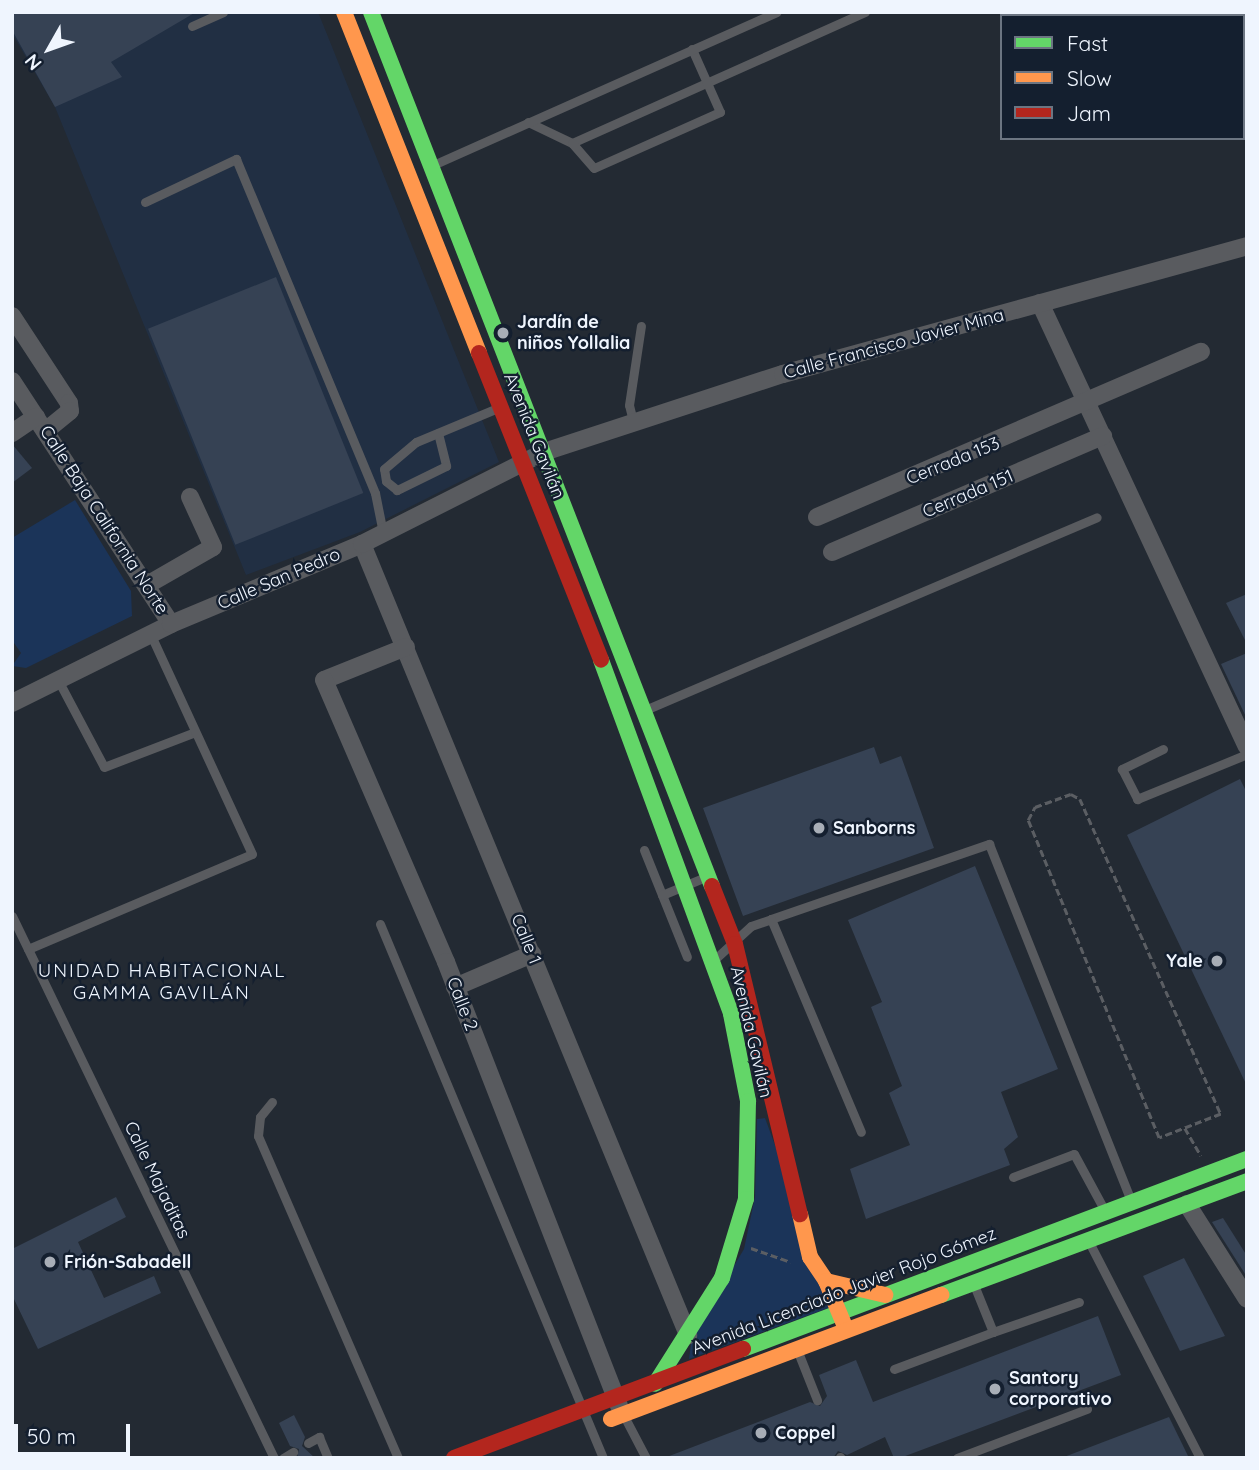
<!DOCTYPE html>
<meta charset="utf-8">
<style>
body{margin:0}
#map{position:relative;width:1259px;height:1470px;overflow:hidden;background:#232a33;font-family:Quicksand,sans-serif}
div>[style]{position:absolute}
.built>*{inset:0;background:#212f43}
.green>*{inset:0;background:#1b3459}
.building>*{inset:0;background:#364254;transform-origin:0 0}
.path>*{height:2.5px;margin-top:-1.25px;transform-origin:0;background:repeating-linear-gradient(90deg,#5b5e63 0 7px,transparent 0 10.5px)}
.lane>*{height:9px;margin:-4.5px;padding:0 4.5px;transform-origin:4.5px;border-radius:4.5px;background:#595b5f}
.street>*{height:18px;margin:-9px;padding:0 9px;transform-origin:9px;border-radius:9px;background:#595b5f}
.fast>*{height:16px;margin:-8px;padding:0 8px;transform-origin:8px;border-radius:8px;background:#63d668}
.slow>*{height:16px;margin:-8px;padding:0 8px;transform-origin:8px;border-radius:8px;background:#ff974d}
.jam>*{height:16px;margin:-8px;padding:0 8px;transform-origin:8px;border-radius:8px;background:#b3261e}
.dots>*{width:19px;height:19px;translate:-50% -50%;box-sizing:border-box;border:4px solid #141f2f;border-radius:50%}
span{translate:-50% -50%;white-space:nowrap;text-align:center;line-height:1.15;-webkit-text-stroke:5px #141f2f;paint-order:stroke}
.poi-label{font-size:18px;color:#eff5fe;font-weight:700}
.left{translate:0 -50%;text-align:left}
.right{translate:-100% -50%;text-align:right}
.street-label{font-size:18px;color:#eff5fe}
.neighbourhood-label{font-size:19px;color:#eff5fe;letter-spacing:2px}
.frame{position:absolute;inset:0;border:14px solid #eff5fe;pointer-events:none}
.legend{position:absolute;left:1000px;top:14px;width:245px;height:126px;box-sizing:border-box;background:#141f2f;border:2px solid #6c7582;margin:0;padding:9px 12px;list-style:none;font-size:21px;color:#eff5fe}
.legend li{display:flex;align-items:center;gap:14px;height:35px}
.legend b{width:35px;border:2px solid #6c7582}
.north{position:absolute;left:14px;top:14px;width:70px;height:70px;-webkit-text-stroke:5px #141f2f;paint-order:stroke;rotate:230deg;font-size:19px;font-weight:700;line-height:28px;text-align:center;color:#eff5fe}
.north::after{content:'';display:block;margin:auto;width:24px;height:32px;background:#eff5fe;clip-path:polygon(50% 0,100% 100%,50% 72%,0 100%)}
.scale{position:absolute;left:14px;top:1424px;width:116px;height:32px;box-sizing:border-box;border:4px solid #eff5fe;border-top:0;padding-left:9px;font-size:21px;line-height:24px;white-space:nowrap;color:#eff5fe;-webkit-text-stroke:5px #141f2f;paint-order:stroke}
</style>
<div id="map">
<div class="built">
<i style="clip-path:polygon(12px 12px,318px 12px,499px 462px,360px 532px,246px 575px,55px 107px,12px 33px)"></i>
</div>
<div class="green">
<i style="clip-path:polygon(75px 500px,131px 591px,132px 616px,26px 668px,12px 666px,21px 653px,12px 640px,12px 538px)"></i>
<i style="clip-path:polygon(765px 1118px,834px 1306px,689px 1359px,692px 1337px,744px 1249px,755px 1197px,757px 1119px)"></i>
</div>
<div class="building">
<i style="clip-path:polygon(12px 12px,196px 12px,111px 62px,122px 77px,55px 107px,12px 30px)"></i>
<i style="left:276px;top:277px;width:233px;height:138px;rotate:68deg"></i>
<i style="clip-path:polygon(12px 444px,32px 468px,12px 483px)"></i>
<i style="clip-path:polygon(1247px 594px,1247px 644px,1226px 603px)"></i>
<i style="clip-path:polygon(1247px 653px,1247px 719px,1221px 664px)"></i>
<i style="clip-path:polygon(874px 747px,880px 764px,901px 756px,934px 848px,743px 916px,703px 808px)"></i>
<i style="clip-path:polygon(1240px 779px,1247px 793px,1247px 1086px,1127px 835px)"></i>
<i style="clip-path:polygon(975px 866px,1058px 1069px,1001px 1092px,1018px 1137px,1004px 1149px,1010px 1165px,866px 1219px,850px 1169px,910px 1145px,889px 1093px,902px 1086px,871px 1007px,882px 1002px,848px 920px)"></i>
<i style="clip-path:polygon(116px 1197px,126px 1217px,78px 1242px,104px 1298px,154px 1276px,161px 1293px,38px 1349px,12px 1295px,12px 1249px)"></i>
<i style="clip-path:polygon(1223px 1218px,1247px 1256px,1247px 1277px,1212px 1222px)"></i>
<i style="clip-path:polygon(1184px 1258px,1225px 1336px,1180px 1351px,1143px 1276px)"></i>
<i style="clip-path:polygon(1098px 1316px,1121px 1375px,900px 1458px,894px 1458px,885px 1437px,847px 1455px,838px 1451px,833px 1458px,664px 1458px,810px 1402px,820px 1406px,827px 1396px,819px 1375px,856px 1360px,873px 1402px)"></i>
<i style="clip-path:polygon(294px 1415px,305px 1437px,302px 1446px,315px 1458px,297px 1458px,299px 1449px,290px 1446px,279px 1423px)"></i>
<i style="clip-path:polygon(1169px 1417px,1189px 1458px,1065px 1458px,1064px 1457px)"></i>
</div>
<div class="path">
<i style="left:1071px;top:794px;width:10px;rotate:29deg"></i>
<i style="left:1080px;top:799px;width:345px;rotate:65.9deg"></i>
<i style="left:1221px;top:1114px;width:66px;rotate:158.8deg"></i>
<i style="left:1159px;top:1138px;width:344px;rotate:-112.4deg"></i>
<i style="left:1028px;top:820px;width:15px;rotate:-62deg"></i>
<i style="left:1035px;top:807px;width:38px;rotate:-20deg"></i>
<i style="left:1185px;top:1128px;width:32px;rotate:60deg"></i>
<i style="left:751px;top:1248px;width:42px;rotate:19.3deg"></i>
</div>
<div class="lane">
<i style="left:192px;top:26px;width:34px;rotate:-24deg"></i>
<i style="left:528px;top:122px;width:49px;rotate:25.5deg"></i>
<i style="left:572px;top:143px;width:321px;rotate:-24.1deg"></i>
<i style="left:572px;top:143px;width:33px;rotate:49deg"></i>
<i style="left:594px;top:168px;width:138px;rotate:-24deg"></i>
<i style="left:720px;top:112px;width:69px;rotate:-114deg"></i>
<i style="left:433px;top:165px;width:376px;rotate:-24deg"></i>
<i style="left:145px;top:202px;width:101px;rotate:-25.3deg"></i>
<i style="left:236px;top:159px;width:362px;rotate:67.4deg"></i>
<i style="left:375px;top:493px;width:41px;rotate:78.7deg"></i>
<i style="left:633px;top:421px;width:16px;rotate:-104deg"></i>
<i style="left:629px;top:405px;width:80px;rotate:-81.4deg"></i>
<i style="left:438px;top:433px;width:34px;rotate:76deg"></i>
<i style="left:446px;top:466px;width:55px;rotate:153.9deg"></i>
<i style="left:397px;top:490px;width:14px;rotate:-141deg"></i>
<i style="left:386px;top:481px;width:12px;rotate:-99deg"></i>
<i style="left:384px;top:469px;width:42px;rotate:-40.2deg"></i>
<i style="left:416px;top:442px;width:91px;rotate:-22.6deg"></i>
<i style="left:58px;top:680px;width:98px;rotate:62.1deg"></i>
<i style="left:104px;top:767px;width:97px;rotate:-21deg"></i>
<i style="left:645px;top:710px;width:491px;rotate:-23.1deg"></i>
<i style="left:1163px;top:749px;width:46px;rotate:154deg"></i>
<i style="left:1122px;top:769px;width:34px;rotate:63deg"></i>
<i style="left:1137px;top:799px;width:119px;rotate:-22.2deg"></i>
<i style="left:644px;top:850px;width:115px;rotate:68.1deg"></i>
<i style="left:662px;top:895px;width:50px;rotate:-22.4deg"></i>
<i style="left:12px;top:916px;width:602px;rotate:64.2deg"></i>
<i style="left:771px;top:919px;width:231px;rotate:-19deg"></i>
<i style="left:989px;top:844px;width:384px;rotate:68.3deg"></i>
<i style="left:380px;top:924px;width:579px;rotate:67.33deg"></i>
<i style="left:28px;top:949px;width:243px;rotate:-23deg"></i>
<i style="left:252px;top:854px;width:241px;rotate:-114.8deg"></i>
<i style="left:715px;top:959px;width:49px;rotate:-42.5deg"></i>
<i style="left:751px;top:926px;width:21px;rotate:-19deg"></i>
<i style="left:771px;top:919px;width:231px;rotate:67.1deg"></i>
<i style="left:272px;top:1102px;width:19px;rotate:129deg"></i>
<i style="left:260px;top:1117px;width:19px;rotate:96deg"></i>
<i style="left:258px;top:1136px;width:351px;rotate:66.5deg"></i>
<i style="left:1013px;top:1177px;width:65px;rotate:-20.7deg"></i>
<i style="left:1074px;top:1154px;width:65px;rotate:61.5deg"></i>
<i style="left:1089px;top:1242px;width:243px;rotate:62.8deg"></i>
<i style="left:993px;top:1332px;width:91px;rotate:-19.2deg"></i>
<i style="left:798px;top:1352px;width:52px;rotate:68.4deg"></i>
<i style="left:894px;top:1369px;width:106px;rotate:-20.5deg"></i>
<i style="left:993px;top:1332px;width:51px;rotate:-112deg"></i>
<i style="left:624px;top:1416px;width:47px;rotate:62.4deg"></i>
<i style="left:308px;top:1443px;width:13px;rotate:-29deg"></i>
<i style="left:319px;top:1437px;width:23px;rotate:67deg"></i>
<i style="left:840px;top:1457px;width:1px;rotate:45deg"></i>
<i style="left:283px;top:1458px;width:12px;rotate:-31deg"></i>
<i style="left:957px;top:1458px;width:139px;rotate:-20.7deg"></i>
</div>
<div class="street">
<i style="left:1040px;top:303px;width:489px;rotate:65deg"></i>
<i style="left:12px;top:316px;width:104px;rotate:56.8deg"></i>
<i style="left:69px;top:403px;width:8px;rotate:83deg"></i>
<i style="left:70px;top:411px;width:32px;rotate:141deg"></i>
<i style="left:12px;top:381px;width:290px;rotate:56.8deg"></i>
<i style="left:12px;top:433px;width:29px;rotate:-34deg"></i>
<i style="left:817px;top:517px;width:418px;rotate:-23.3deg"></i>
<i style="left:362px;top:544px;width:856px;rotate:67.6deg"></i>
<i style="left:832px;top:552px;width:295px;rotate:-23.2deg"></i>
<i style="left:147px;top:585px;width:76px;rotate:-29.9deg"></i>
<i style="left:213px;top:547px;width:55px;rotate:-114.7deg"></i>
<i style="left:406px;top:647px;width:88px;rotate:158.1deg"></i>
<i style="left:324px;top:680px;width:307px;rotate:66.6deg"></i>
<i style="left:446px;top:962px;width:476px;rotate:68.7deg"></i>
<i style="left:12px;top:703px;width:178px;rotate:-26.4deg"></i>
<i style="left:171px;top:624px;width:207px;rotate:-22.7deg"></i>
<i style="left:362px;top:544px;width:204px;rotate:-26.8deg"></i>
<i style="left:544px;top:452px;width:251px;rotate:-18.1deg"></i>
<i style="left:783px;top:374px;width:481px;rotate:-15.4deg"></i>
<i style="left:455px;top:987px;width:84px;rotate:-23.2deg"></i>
<i style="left:1187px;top:1204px;width:112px;rotate:57.7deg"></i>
</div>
<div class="fast">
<i style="left:371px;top:12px;width:938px;rotate:68.69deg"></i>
<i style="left:601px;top:660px;width:377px;rotate:69.8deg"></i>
<i style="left:731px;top:1014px;width:89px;rotate:78.9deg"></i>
<i style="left:748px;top:1101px;width:98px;rotate:91.2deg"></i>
<i style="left:746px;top:1199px;width:83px;rotate:106.9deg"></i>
<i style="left:722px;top:1278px;width:125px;rotate:122.3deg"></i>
<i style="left:941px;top:1295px;width:327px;rotate:-20.4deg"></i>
<i style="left:743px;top:1349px;width:539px;rotate:-20.66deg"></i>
</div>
<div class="slow">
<i style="left:344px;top:12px;width:367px;rotate:68.4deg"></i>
<i style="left:800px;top:1214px;width:44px;rotate:76.9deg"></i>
<i style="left:810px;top:1257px;width:29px;rotate:56deg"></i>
<i style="left:826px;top:1281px;width:61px;rotate:13.3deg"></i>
<i style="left:826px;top:1281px;width:52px;rotate:67.4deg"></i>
<i style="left:611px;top:1419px;width:353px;rotate:-20.6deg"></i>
</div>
<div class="jam">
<i style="left:479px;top:353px;width:330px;rotate:68.3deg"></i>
<i style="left:712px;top:886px;width:62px;rotate:68.4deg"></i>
<i style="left:735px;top:944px;width:278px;rotate:76.5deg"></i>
<i style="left:454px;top:1458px;width:309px;rotate:-20.7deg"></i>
</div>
<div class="dots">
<i style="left:503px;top:333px;background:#a8aeb7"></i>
<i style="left:819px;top:828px;background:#a8aeb7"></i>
<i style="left:1217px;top:961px;background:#a8aeb7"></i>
<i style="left:50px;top:1262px;background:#a8aeb7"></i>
<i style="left:995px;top:1389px;background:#a8aeb7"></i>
<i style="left:761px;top:1433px;background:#a8aeb7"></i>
</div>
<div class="poi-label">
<span class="left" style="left:517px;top:333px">Jardín de<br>niños Yollalia</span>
<span class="left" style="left:833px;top:828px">Sanborns</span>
<span class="right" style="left:1203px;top:961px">Yale</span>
<span class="left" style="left:64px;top:1262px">Frión-Sabadell</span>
<span class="left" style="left:1009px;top:1389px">Santory<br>corporativo</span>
<span class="left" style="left:775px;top:1433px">Coppel</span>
</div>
<div class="street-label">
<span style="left:894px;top:344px;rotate:-15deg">Calle Francisco Javier Mina</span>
<span style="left:534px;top:436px;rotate:68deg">Avenida Gavilán</span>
<span style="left:953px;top:461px;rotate:-22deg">Cerrada 153</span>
<span style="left:968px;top:494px;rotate:-23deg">Cerrada 151</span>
<span style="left:104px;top:520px;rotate:57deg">Calle Baja California Norte</span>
<span style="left:279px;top:579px;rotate:-23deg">Calle San Pedro</span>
<span style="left:526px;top:939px;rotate:68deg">Calle 1</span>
<span style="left:462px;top:1004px;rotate:69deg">Calle 2</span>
<span style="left:751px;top:1032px;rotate:77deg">Avenida Gavilán</span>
<span style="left:157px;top:1180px;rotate:64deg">Calle Majaditas</span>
<span style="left:844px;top:1291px;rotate:-21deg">Avenida Licenciado Javier Rojo Gómez</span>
</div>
<div class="neighbourhood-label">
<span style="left:162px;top:982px">UNIDAD HABITACIONAL<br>GAMMA GAVILÁN</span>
</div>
<div class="frame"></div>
<ul class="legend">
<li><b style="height:9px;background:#63d668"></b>Fast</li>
<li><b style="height:9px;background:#ff974d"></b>Slow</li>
<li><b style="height:9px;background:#b3261e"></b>Jam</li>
</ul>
<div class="north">N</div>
<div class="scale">50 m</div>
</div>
